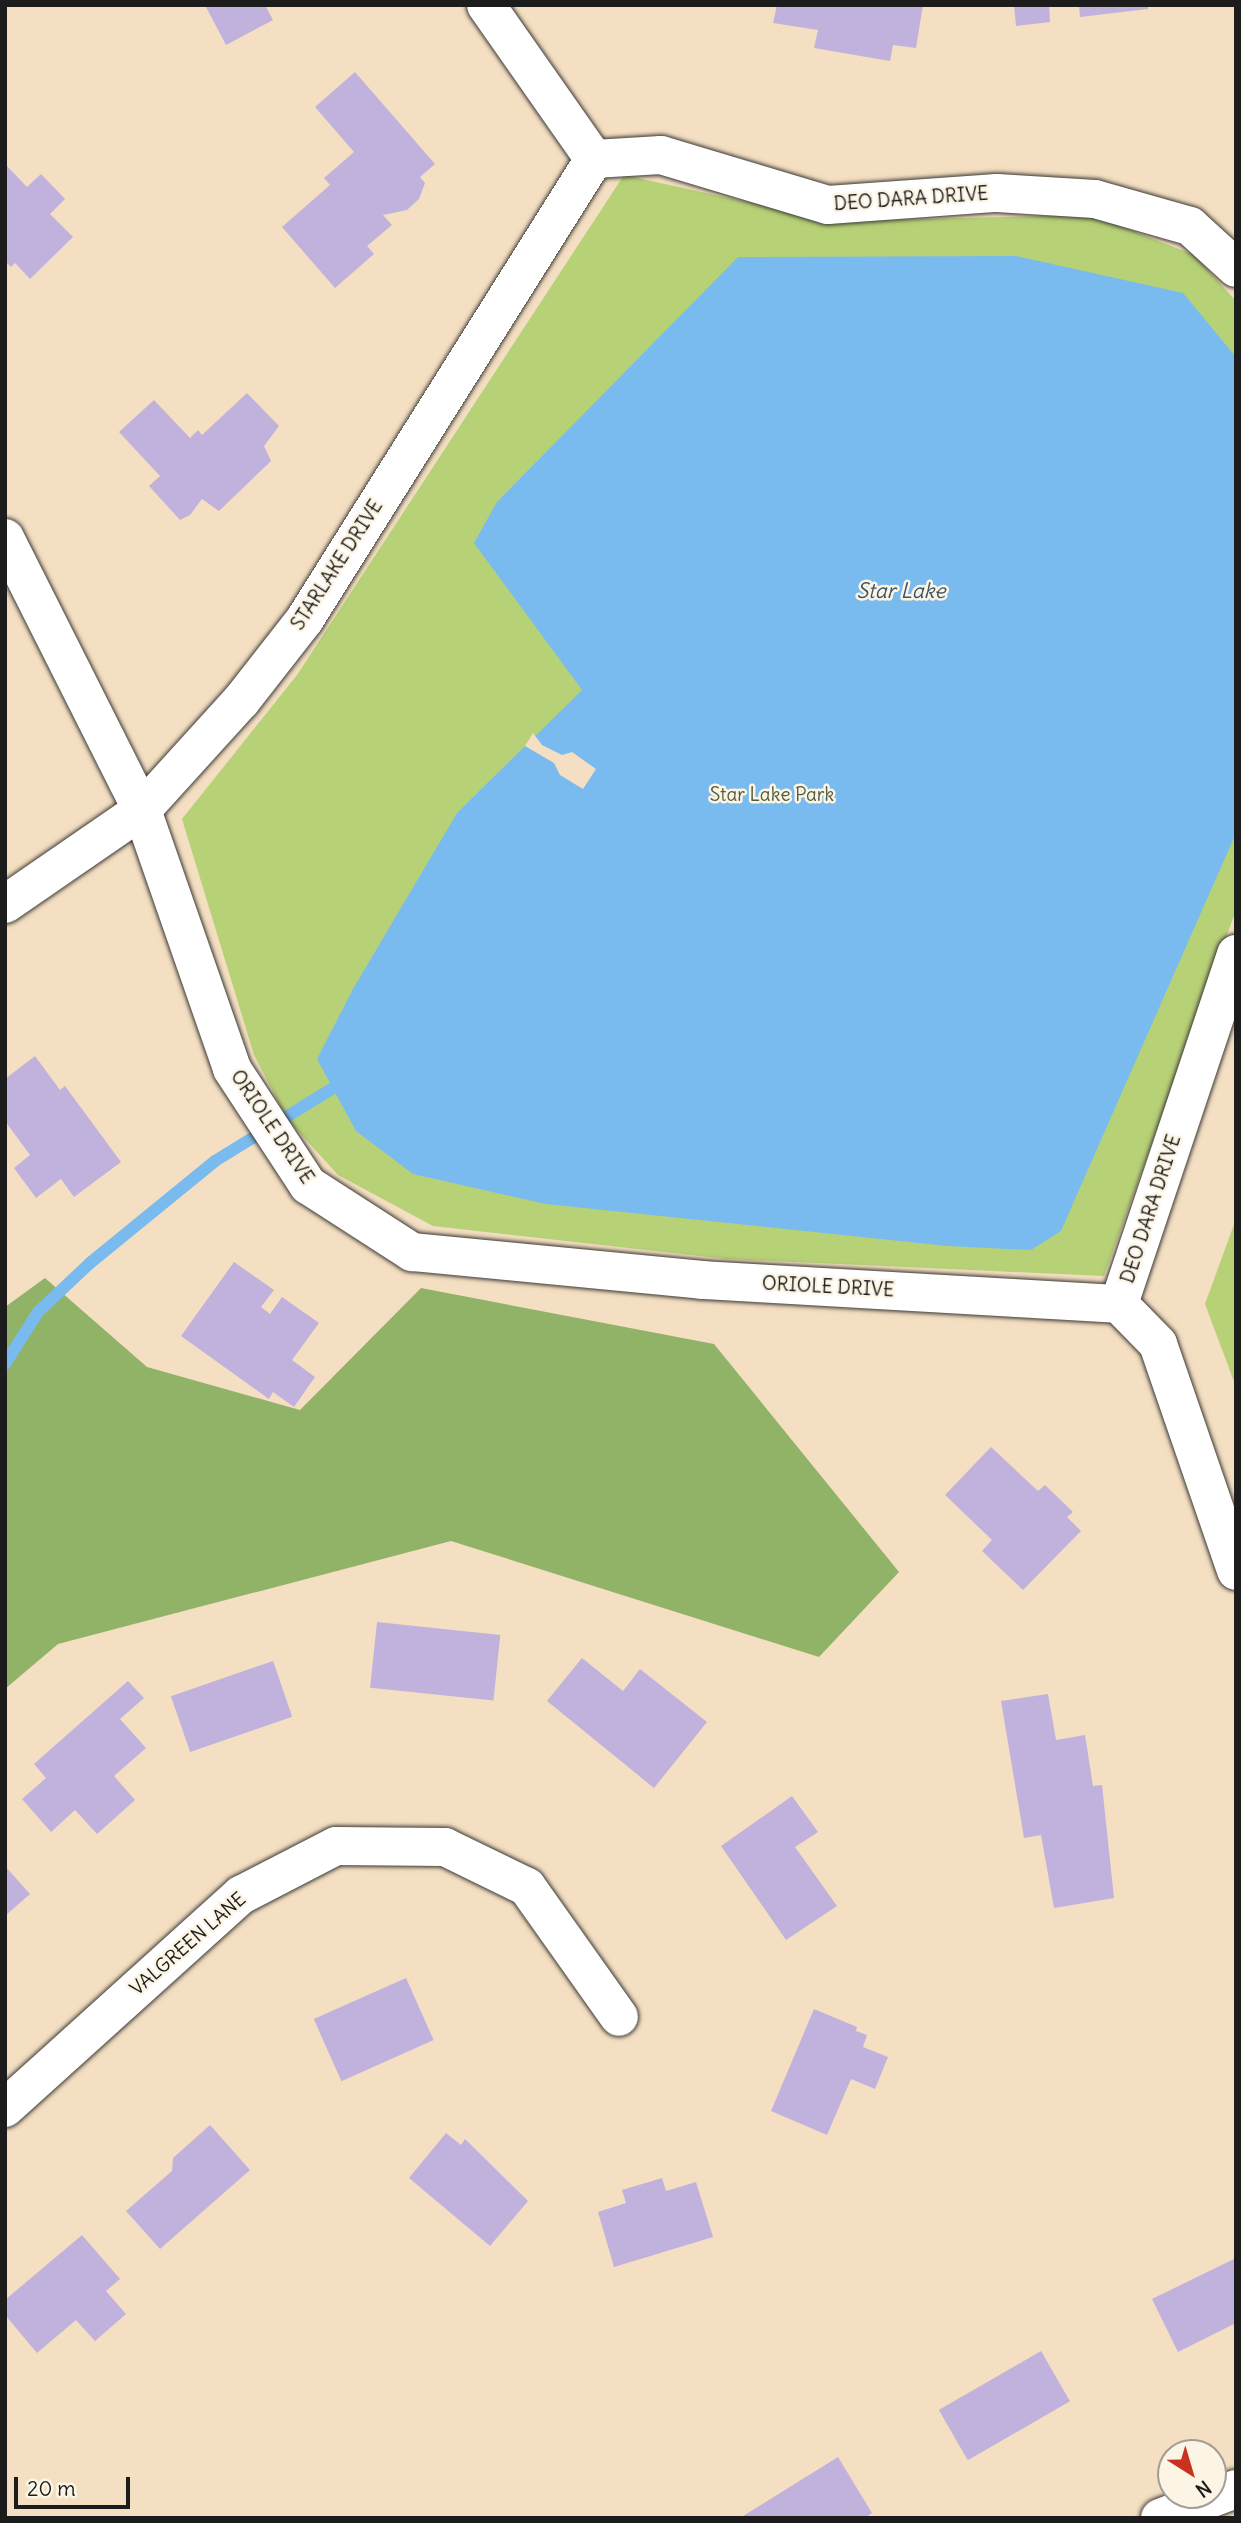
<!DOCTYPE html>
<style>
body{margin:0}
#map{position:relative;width:1241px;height:2523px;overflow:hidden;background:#f4dfc2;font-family:Delius,sans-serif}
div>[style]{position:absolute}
.green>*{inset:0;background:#b7d177}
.forest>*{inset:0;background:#91b368}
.water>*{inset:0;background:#79bbee}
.pier>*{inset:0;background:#f4dfc2}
.stream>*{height:12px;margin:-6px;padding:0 6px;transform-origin:6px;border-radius:6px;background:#79bbee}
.building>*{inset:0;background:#c0b2dd;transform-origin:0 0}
.roads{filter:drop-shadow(0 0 2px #3c3935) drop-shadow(0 0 2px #3c3935)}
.minor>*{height:38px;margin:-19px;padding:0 19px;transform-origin:19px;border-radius:19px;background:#fff}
span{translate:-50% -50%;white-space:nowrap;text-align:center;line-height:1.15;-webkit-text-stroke:5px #fcf5e5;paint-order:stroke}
.street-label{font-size:19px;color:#1c1c1c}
.park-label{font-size:19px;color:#525b3c}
.water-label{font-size:21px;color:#3d5466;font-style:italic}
.frame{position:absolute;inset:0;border:7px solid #1c1c1c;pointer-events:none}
.north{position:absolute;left:1157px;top:2439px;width:70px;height:70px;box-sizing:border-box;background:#fcf5e5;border:2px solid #a29e95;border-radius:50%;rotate:143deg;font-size:19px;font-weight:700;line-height:28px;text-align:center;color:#1c1c1c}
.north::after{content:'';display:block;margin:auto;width:24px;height:32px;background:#c8321e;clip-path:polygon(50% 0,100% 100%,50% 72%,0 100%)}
.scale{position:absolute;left:14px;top:2477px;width:116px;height:32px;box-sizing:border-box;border:4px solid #1c1c1c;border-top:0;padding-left:9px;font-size:21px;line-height:24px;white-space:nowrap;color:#1c1c1c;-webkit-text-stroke:5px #fcf5e5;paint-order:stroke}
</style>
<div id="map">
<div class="green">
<i style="clip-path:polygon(624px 175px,834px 221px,1092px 215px,1194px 255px,1236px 301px,1236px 910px,1104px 1276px,726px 1259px,433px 1226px,338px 1175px,288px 1120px,254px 1055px,182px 819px,297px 675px)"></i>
<i style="clip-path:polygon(1236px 1219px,1236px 1387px,1205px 1304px)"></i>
</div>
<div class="forest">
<i style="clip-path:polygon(45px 1278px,147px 1367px,300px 1410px,421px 1288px,714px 1344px,899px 1572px,819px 1657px,451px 1541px,58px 1644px,5px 1689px,5px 1307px)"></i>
</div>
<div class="water">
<i style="clip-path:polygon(1016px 256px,1183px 293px,1236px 357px,1236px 833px,1061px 1231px,1031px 1250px,947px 1246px,546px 1204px,413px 1174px,356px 1131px,317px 1059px,353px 989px,457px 813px,582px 690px,474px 543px,497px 502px,738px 257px)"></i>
</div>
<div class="pier">
<i style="clip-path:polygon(533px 733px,542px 745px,562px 755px,572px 752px,596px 769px,583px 789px,560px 775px,554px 763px,525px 746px)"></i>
</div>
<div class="stream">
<i style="left:5px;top:1364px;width:62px;rotate:-57.6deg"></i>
<i style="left:38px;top:1312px;width:71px;rotate:-43.3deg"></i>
<i style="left:90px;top:1263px;width:161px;rotate:-39.2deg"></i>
<i style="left:215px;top:1161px;width:139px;rotate:-31.7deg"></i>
</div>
<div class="building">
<i style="clip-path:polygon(205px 5px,265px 5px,273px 20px,226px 45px)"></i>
<i style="clip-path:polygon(777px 5px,923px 5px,916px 48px,893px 45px,890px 61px,814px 48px,818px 30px,773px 23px)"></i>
<i style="clip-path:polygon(1014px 5px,1049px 5px,1050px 22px,1016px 26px)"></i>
<i style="clip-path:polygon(1079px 5px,1148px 5px,1148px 9px,1080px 17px)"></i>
<i style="clip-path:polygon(355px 72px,435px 164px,420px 177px,425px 183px,419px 199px,407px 210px,383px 215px,392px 225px,367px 246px,374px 254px,335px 288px,282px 227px,330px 185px,324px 178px,354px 152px,315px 107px)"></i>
<i style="clip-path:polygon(5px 164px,27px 187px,41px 174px,65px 199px,50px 214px,73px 237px,30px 279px,15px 263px,11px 267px,5px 261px)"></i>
<i style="clip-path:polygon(247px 393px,279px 426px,264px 446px,271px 461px,219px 511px,202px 499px,190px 515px,180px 520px,149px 486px,160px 476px,119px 432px,154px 400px,190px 438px,198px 430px,202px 435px)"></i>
<i style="clip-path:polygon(35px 1056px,60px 1090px,65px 1086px,121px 1162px,74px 1197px,61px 1179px,36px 1198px,14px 1168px,30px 1155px,5px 1121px,5px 1079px)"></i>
<i style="clip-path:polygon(234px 1262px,274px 1290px,261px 1307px,270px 1314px,282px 1297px,319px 1323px,292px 1360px,315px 1377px,294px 1407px,273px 1392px,269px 1399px,181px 1336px)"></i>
<i style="clip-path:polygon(991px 1447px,1038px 1491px,1045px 1485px,1073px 1512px,1067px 1517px,1081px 1531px,1023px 1590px,982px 1551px,992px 1540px,945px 1495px)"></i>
<i style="left:377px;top:1622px;width:124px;height:66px;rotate:6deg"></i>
<i style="clip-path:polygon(582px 1658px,623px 1691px,640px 1669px,707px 1722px,654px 1788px,547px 1701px)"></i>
<i style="left:273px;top:1661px;width:59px;height:108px;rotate:71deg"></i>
<i style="clip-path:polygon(128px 1681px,144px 1698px,120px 1719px,146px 1748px,114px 1776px,135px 1800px,97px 1834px,75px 1810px,51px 1832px,22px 1799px,46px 1778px,34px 1764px)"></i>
<i style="clip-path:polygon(1048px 1694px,1056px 1740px,1085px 1735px,1093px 1786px,1102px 1785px,1114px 1898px,1054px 1908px,1041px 1835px,1024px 1838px,1001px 1701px)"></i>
<i style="clip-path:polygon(792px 1796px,818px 1832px,795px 1847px,837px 1906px,786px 1940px,721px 1846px)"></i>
<i style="clip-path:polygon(5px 1866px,30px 1894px,5px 1916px)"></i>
<i style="left:406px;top:1978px;width:68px;height:101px;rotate:66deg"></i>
<i style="clip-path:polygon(814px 2009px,857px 2027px,856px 2031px,867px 2035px,863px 2047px,888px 2057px,875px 2089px,851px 2079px,827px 2135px,771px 2111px)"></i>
<i style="clip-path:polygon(210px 2125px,250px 2170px,160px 2249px,126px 2211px,172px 2171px,173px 2158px)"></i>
<i style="clip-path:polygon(446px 2133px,461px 2145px,465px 2139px,528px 2201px,490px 2246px,409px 2178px)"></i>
<i style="clip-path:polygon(662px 2178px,666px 2191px,696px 2182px,713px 2237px,614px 2267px,598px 2212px,626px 2203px,622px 2190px)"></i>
<i style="clip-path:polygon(82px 2235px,120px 2279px,106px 2291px,126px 2314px,95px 2341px,76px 2320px,37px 2353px,5px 2315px,5px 2300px)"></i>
<i style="clip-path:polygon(1236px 2258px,1236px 2323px,1178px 2352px,1152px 2299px)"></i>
<i style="left:1041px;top:2351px;width:58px;height:118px;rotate:60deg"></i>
<i style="clip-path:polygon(838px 2457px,872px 2513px,865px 2518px,740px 2518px)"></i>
</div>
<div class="roads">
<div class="minor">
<i style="left:486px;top:5px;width:188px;rotate:55deg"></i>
<i style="left:594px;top:159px;width:67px;rotate:-3.4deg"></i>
<i style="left:661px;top:155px;width:174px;rotate:16.7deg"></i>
<i style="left:828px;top:205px;width:169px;rotate:-4.1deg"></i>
<i style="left:997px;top:193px;width:98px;rotate:3.5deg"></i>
<i style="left:1095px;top:199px;width:99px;rotate:15.9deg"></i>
<i style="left:1190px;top:226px;width:62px;rotate:42.4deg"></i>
<i style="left:5px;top:538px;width:305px;rotate:63.3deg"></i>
<i style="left:142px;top:810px;width:274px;rotate:70.8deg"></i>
<i style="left:232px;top:1069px;width:139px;rotate:56.8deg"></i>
<i style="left:308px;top:1185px;width:124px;rotate:32.8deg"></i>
<i style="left:412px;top:1252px;width:291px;rotate:5.5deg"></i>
<i style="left:702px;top:1280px;width:418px;rotate:3.3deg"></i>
<i style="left:5px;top:904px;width:166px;rotate:-34.5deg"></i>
<i style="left:142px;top:810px;width:147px;rotate:-47.8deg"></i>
<i style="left:241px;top:701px;width:104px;rotate:-52deg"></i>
<i style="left:305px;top:619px;width:543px;rotate:-57.86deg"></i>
<i style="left:1119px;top:1304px;width:369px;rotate:-71.5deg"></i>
<i style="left:1119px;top:1304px;width:56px;rotate:45.7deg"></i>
<i style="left:1158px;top:1344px;width:240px;rotate:71deg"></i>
<i style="left:5px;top:2108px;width:318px;rotate:-42.1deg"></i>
<i style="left:241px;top:1895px;width:107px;rotate:-27.3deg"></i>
<i style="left:336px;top:1846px;width:109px;rotate:0.5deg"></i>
<i style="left:445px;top:1847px;width:91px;rotate:26deg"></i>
<i style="left:527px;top:1887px;width:159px;rotate:54.7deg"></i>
<i style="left:1160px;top:2518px;width:81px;rotate:-20.9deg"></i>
</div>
</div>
<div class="street-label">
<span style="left:911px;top:199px;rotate:-4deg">DEO DARA DRIVE</span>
<span style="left:337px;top:565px;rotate:-57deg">STARLAKE DRIVE</span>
<span style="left:272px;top:1127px;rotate:56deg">ORIOLE DRIVE</span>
<span style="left:1151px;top:1209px;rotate:-72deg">DEO DARA DRIVE</span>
<span style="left:828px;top:1287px;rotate:3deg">ORIOLE DRIVE</span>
<span style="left:188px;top:1944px;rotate:-41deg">VALGREEN LANE</span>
</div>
<div class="park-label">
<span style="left:772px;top:795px">Star Lake Park</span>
</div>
<div class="water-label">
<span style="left:901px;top:591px">Star Lake</span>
</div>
<div class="frame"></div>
<div class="north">N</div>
<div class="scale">20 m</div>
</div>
